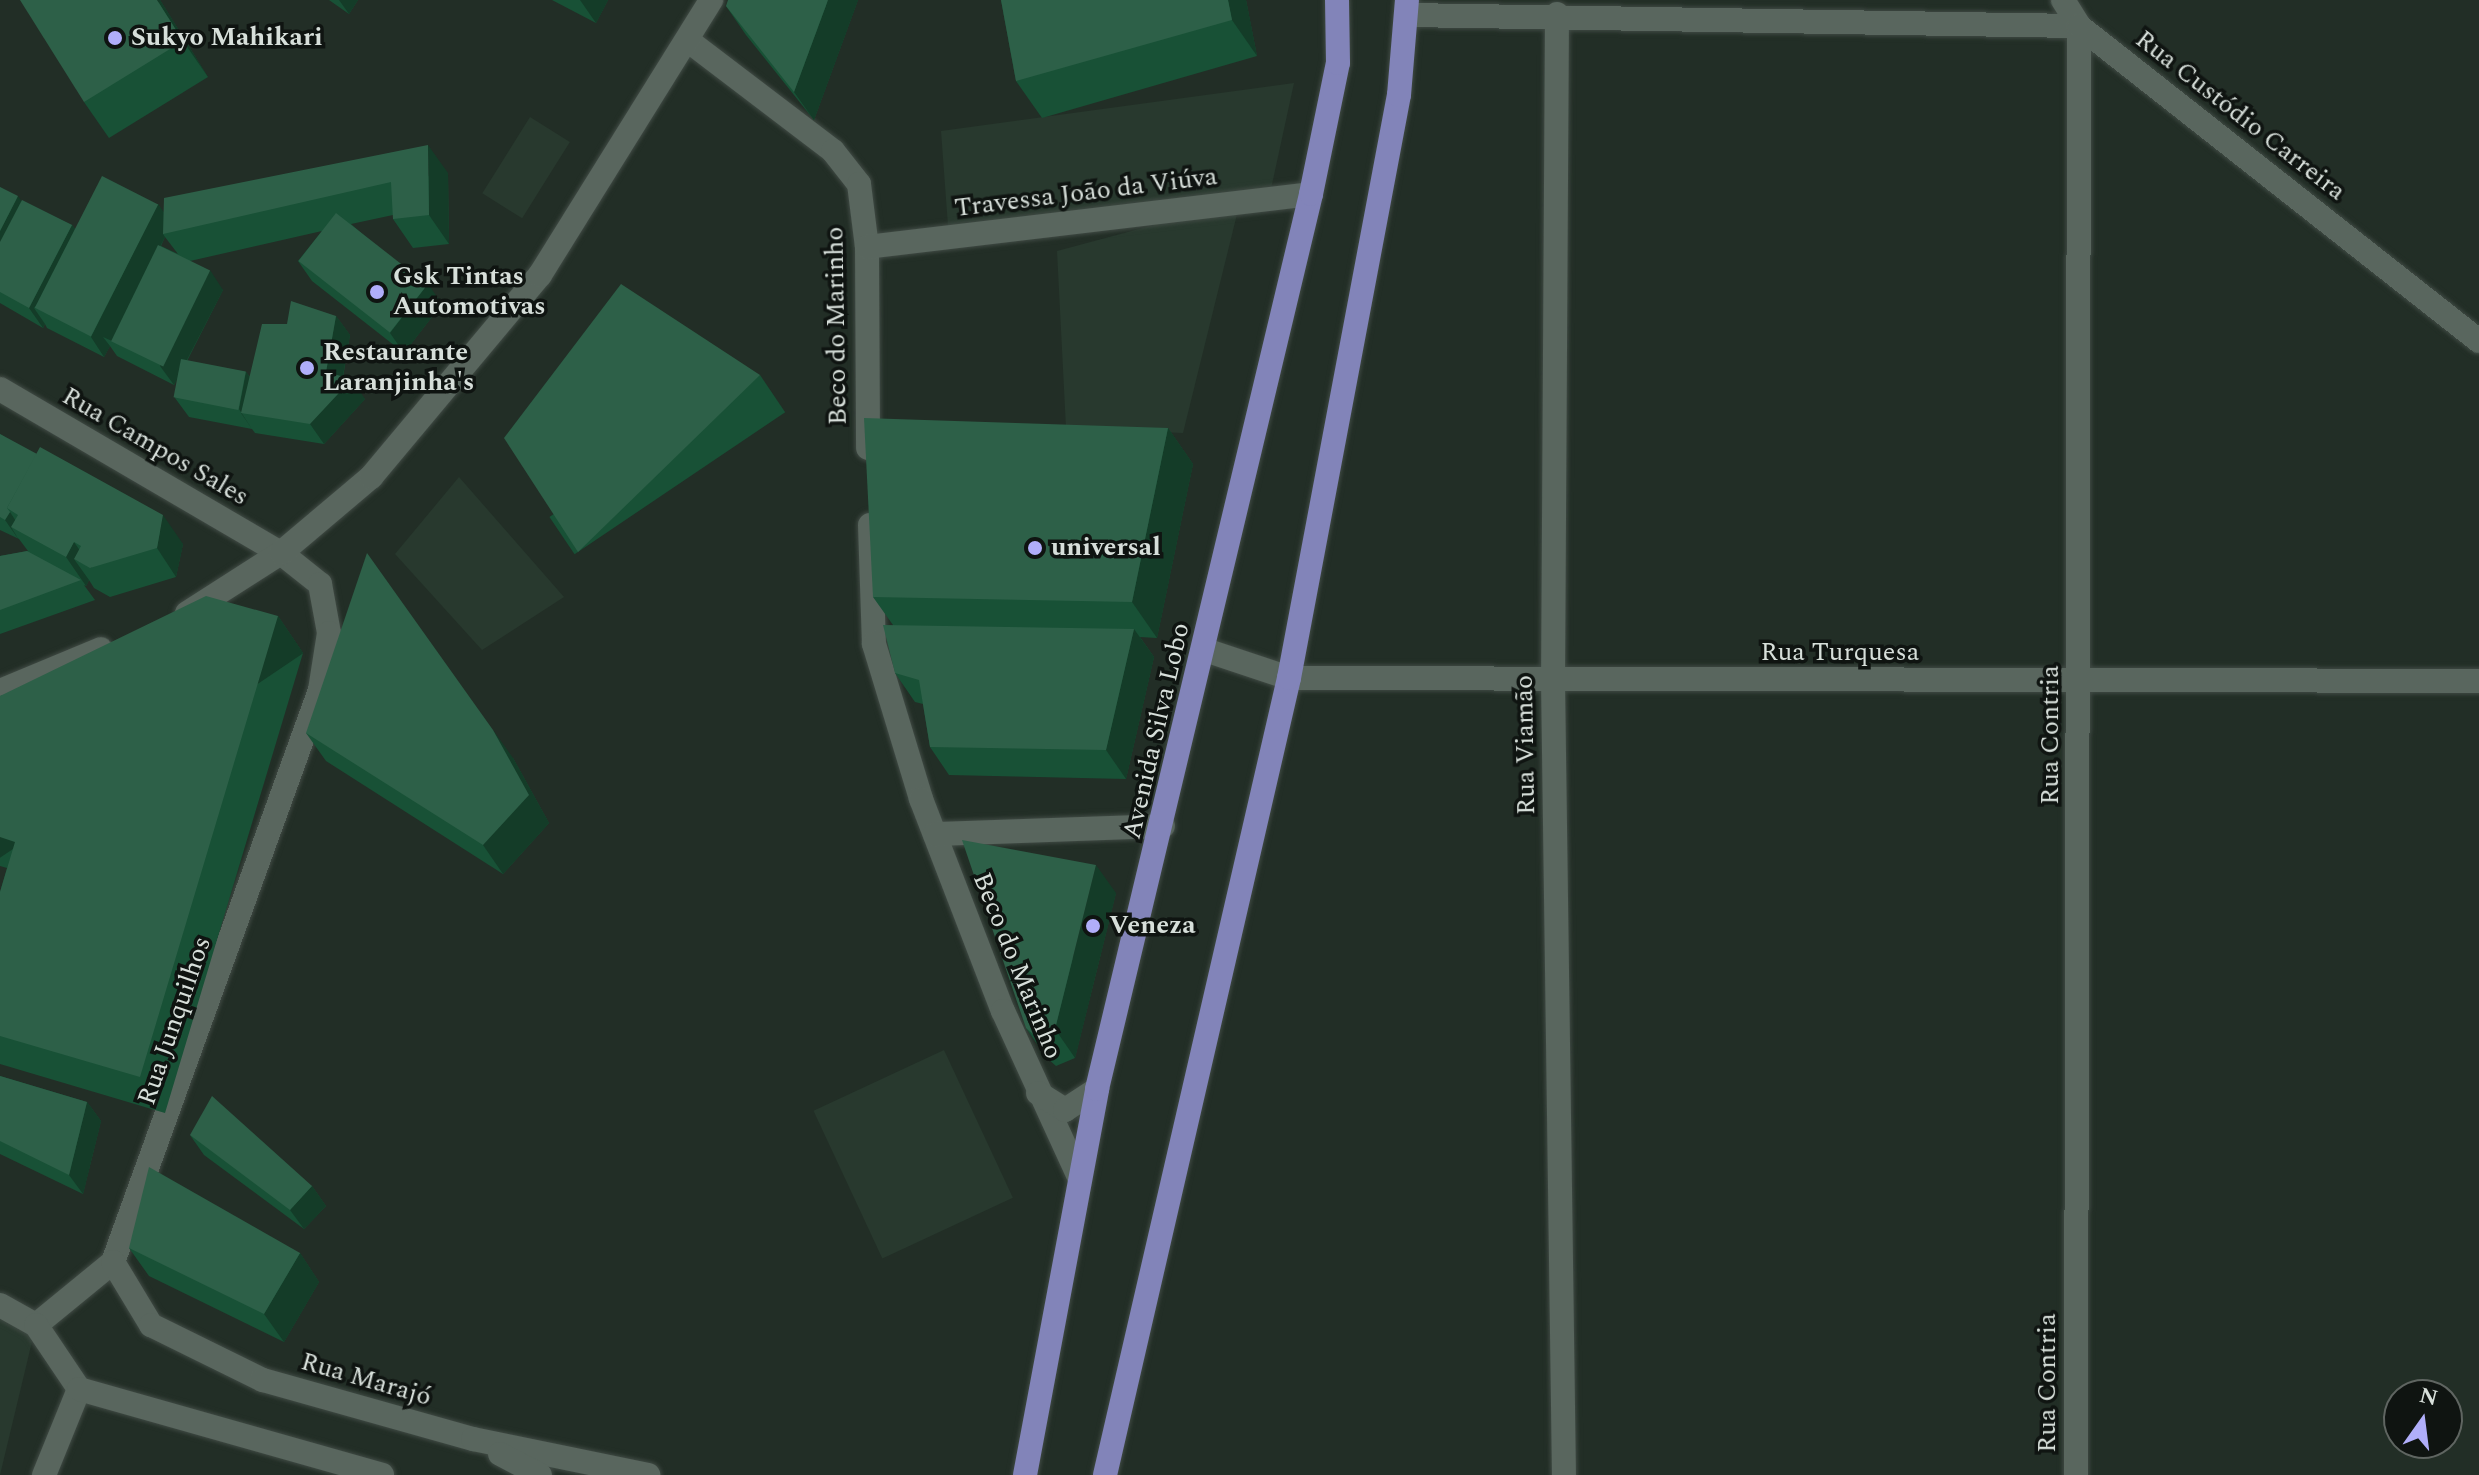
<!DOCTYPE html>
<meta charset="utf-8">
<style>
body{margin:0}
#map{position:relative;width:2479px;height:1475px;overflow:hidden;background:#222e26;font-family:Spectral,serif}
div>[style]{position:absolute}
.built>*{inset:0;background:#28392e;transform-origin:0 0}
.roads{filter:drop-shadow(0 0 2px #404a44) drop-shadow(0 0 2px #404a44)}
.minor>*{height:24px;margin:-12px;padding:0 12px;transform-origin:12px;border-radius:12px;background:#59665e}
.major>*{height:24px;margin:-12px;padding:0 12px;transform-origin:12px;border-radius:12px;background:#8284b9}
.wall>*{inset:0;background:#185136;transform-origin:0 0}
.shaded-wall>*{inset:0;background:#143c28;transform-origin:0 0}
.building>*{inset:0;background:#2d6048;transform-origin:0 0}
.dots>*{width:22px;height:22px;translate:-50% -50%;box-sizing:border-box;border:4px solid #0f1411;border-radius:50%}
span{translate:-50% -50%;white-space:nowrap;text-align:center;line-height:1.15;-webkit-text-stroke:7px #0f1411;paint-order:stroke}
.poi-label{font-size:26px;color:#d7dfda;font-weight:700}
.left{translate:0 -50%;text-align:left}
.street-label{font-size:26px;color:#d7dfda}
.north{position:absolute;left:2383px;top:1379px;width:80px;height:80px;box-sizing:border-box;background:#0f1411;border:2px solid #5f6561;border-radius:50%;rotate:14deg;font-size:22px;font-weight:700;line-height:32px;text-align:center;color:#d7dfda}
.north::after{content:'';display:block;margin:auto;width:28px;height:36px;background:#b0aefa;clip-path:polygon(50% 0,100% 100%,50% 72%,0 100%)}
</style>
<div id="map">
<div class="built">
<i style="clip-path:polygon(1294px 83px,1271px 189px,948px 226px,941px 131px)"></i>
<i style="left:530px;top:117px;width:47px;height:90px;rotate:32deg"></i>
<i style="clip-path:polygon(1240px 202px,1183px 433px,1066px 428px,1057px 251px)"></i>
<i style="clip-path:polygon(459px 477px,564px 597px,482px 650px,395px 554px)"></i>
<i style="left:944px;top:1050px;width:163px;height:144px;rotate:65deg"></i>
<i style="clip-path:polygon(0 1317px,36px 1325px,0 1475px)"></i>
</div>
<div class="roads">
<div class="minor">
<i style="left:2063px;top:0;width:31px;rotate:58deg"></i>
<i style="left:2079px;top:26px;width:1449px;rotate:90.12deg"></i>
<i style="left:1557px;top:14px;width:666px;rotate:90.34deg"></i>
<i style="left:1553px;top:680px;width:795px;rotate:89.21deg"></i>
<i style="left:1407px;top:15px;width:672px;rotate:0.94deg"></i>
<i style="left:2079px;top:26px;width:509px;rotate:38.22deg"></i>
<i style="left:690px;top:42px;width:180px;rotate:37.3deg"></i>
<i style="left:833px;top:151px;width:42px;rotate:51.8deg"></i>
<i style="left:859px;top:184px;width:64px;rotate:82.8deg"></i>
<i style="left:867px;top:247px;width:201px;rotate:89.7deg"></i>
<i style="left:867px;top:247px;width:447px;rotate:-6.8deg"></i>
<i style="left:0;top:389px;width:325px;rotate:30.3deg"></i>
<i style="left:281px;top:553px;width:50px;rotate:38.5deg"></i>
<i style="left:320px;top:584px;width:50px;rotate:79.6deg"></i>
<i style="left:329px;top:633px;width:58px;rotate:99deg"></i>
<i style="left:320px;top:690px;width:608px;rotate:109.89deg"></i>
<i style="left:113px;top:1262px;width:99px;rotate:140.7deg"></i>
<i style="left:870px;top:525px;width:119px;rotate:88.1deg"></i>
<i style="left:874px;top:644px;width:162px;rotate:73.1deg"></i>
<i style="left:921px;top:799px;width:227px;rotate:68.9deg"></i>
<i style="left:1003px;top:1011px;width:185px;rotate:65.4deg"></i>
<i style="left:187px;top:613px;width:112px;rotate:-32.6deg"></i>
<i style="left:281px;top:553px;width:118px;rotate:-40.2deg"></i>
<i style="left:371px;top:477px;width:263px;rotate:-50.1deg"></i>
<i style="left:540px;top:275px;width:324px;rotate:-58.1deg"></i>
<i style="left:1205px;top:650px;width:89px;rotate:18.4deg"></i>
<i style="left:1289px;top:678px;width:1190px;rotate:0.14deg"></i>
<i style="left:0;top:691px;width:109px;rotate:-22.6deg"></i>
<i style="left:935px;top:834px;width:228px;rotate:-2deg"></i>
<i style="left:1038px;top:1093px;width:32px;rotate:32deg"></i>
<i style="left:1065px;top:1110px;width:38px;rotate:-33deg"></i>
<i style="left:113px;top:1262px;width:74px;rotate:58.9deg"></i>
<i style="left:151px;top:1325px;width:125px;rotate:26.2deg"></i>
<i style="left:263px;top:1380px;width:218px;rotate:15.7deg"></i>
<i style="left:473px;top:1439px;width:179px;rotate:11.6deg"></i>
<i style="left:0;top:1305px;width:41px;rotate:29.1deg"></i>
<i style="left:36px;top:1325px;width:77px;rotate:56.1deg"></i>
<i style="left:79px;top:1389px;width:93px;rotate:112.1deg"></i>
<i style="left:79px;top:1389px;width:315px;rotate:15.8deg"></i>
<i style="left:500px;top:1454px;width:45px;rotate:27.7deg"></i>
</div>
<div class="major">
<i style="left:1025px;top:1475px;width:393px;rotate:-79.4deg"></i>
<i style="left:1097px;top:1089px;width:920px;rotate:-76.55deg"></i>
<i style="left:1311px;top:194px;width:134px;rotate:-78.4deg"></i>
<i style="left:1338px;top:63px;width:63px;rotate:-90.9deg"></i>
<i style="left:1105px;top:1475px;width:818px;rotate:-77deg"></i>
<i style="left:1289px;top:678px;width:593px;rotate:-79.32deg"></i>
<i style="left:1399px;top:95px;width:95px;rotate:-85.2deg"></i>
</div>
</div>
<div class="wall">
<i style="clip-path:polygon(160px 0,208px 77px,109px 138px,84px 102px)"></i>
<i style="clip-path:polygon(329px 0,358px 0,349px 14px)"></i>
<i style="clip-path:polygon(552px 0,608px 0,596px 23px)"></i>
<i style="clip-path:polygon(858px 0,814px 120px,746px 35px,726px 6px)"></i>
<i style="clip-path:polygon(1001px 0,1246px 0,1257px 56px,1042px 118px,1016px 81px)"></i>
<i style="clip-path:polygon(evenodd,448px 173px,449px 244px,413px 248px,393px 219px,393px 215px,351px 224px,442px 304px,404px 353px,312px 281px,298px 261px,322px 231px,190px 261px,223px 290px,187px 361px,246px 372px,250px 377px,287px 324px,336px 316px,350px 335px,343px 377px,365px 399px,324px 444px,255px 433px,252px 429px,189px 417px,175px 398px,178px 377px,174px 385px,117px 356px,110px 346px,104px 357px,47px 328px,45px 324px,43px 328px,0 303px,0 187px,21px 201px,72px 225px,75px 229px,158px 204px,163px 212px,448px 173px,165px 237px,178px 254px,161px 246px,165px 237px)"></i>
<i style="left:760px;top:375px;width:45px;height:254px;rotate:56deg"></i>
<i style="clip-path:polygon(1168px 428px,1193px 464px,1157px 638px,1140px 637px,1154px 657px,1126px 779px,949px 775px,930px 747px,923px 704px,915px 702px,895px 673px,893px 625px,873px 597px)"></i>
<i style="clip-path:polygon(0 434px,183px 544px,176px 577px,110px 597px,94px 588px,89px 580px,86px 586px,84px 585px,95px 600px,0 634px,0 556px,28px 551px,19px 539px,0 530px)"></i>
<i style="clip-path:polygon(278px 616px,303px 653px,165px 1113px,0 1064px,0 892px,7px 868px,0 866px,0 696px)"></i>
<i style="clip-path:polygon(306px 733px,513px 758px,549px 823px,503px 874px,326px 761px)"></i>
<i style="clip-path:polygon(1116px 893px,1075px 1058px,1056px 1066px,1046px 1057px,1026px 1028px)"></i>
<i style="clip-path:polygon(0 1076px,87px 1102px,101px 1121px,83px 1194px,0 1154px)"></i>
<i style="clip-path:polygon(190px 1135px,312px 1186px,326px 1206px,304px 1229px,204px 1155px)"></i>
<i style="clip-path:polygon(129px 1248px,300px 1253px,319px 1282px,284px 1342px,149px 1276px)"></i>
</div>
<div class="shaded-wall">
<i style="clip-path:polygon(157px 0,160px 0,208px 77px,183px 41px)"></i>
<i style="clip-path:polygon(339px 0,358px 0,349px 14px)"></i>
<i style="clip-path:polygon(580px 0,608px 0,596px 23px)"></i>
<i style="clip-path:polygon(828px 0,858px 0,814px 120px,794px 92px)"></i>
<i style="clip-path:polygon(1228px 0,1246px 0,1257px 56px,1232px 20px)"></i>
<i style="clip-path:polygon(428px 145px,448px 173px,449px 244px,429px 215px)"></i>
<i style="clip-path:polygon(18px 196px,32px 216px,0 277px,0 231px)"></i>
<i style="clip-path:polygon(158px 204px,172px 224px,163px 234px,165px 237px,112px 341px,103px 337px,110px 346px,104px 357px,91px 337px)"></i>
<i style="clip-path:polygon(72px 225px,86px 244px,34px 308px,45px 324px,43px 328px,29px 308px)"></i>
<i style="clip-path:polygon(210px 270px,223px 290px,174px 385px,160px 366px)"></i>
<i style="clip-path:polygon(428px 284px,442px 304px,404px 353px,390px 333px)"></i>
<i style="clip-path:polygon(336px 316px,350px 335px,340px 392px,352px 379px,365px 399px,324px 444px,310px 424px,326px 372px)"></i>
<i style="clip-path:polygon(246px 372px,260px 391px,241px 413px,252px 429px,239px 409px)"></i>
<i style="clip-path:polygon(1168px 428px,1193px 464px,1157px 638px,1132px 602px)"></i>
<i style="clip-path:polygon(10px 512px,23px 532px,11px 527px,19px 540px,5px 520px)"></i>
<i style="clip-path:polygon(163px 515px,183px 544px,176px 577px,157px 548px)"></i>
<i style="clip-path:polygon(74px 542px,92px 568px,74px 559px,89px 580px,86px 586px,66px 557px)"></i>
<i style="left:278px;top:616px;width:45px;height:481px;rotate:56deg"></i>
<i style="clip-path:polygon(1134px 629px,1154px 657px,1126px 779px,1106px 750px)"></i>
<i style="clip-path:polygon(493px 730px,513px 758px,549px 823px,503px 874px,483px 845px)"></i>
<i style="clip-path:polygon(1096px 865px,1116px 893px,1075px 1058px,1055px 1029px)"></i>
<i style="clip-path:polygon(87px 1102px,101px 1121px,83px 1194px,69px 1175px)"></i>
<i style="clip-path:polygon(312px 1186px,326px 1206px,304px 1229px,290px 1210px)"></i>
<i style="clip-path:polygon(300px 1253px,319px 1282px,284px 1342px,264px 1314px)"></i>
</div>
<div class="building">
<i style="clip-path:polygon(20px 0,157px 0,183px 41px,84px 102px)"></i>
<i style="clip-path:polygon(728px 0,828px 0,794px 92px,726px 6px)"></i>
<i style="clip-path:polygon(1001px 0,1228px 0,1232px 20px,1016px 81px)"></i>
<i style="clip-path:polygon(428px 145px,429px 215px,393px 219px,391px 182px,163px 234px,164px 198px)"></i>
<i style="left:102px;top:176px;width:63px;height:148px;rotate:27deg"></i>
<i style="clip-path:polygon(0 187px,18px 196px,0 231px)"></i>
<i style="clip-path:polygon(22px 200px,72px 225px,29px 308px,0 292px,0 242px)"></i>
<i style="left:336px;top:213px;width:116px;height:61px;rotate:38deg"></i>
<i style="left:158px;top:245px;width:58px;height:107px;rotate:26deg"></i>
<i style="clip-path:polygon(621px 284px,760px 375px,578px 552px,504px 438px)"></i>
<i style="clip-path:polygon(291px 301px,336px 316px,326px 372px,352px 379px,310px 424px,241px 413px,262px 324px,287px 324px)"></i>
<i style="left:181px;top:359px;width:66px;height:39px;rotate:11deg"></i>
<i style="clip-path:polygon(864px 418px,1168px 428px,1132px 602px,873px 597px)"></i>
<i style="clip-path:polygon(0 434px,37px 454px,7px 508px,10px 512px,5px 520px,0 517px)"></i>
<i style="clip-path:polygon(40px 447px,163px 515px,157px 548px,90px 568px,74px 559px,81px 546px,74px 542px,66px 557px,11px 527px,18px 515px,7px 508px)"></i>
<i style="clip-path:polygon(27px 551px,81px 580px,0 610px,0 556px)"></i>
<i style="clip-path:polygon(367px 553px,493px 730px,529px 795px,483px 845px,306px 733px)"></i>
<i style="clip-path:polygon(206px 596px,278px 616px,140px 1077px,0 1036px,0 892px,15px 842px,0 837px,0 696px)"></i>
<i style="clip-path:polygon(883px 625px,1134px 629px,1106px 750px,930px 747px,919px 680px,895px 673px)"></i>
<i style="clip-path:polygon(962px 840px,1096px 865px,1055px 1029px,1036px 1037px,1026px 1028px)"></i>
<i style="clip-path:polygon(0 1076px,87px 1102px,69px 1175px,0 1141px)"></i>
<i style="clip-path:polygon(212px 1096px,312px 1186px,290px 1210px,190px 1135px)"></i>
<i style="clip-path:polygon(149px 1167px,300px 1253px,264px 1314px,129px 1248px)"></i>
</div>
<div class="dots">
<i style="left:115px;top:38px;background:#b0aefa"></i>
<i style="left:377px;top:292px;background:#b0aefa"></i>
<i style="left:307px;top:368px;background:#b0aefa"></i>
<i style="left:1035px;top:548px;background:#b0aefa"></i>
<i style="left:1093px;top:926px;background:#b0aefa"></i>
</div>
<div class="poi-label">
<span class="left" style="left:131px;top:38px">Sukyo Mahikari</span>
<span class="left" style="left:393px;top:292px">Gsk Tintas<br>Automotivas</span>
<span class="left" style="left:323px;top:368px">Restaurante<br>Laranjinha's</span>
<span class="left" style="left:1051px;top:548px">universal</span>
<span class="left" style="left:1109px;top:926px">Veneza</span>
</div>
<div class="street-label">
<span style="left:2240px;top:116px;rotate:38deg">Rua Custódio Carreira</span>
<span style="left:1086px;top:193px;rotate:-7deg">Travessa João da Viúva</span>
<span style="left:837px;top:326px;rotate:-91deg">Beco do Marinho</span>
<span style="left:155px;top:447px;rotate:30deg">Rua Campos Sales</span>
<span style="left:1840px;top:653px">Rua Turquesa</span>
<span style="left:1157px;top:731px;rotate:-77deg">Avenida Silva Lobo</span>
<span style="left:2051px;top:735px;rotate:-90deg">Rua Contria</span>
<span style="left:1526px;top:745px;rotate:-91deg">Rua Viamão</span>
<span style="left:1017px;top:966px;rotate:68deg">Beco do Marinho</span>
<span style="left:175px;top:1021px;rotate:-71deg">Rua Junquilhos</span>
<span style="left:366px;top:1380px;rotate:16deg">Rua Marajó</span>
<span style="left:2048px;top:1383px;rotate:-90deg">Rua Contria</span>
</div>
<div class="north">N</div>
</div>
